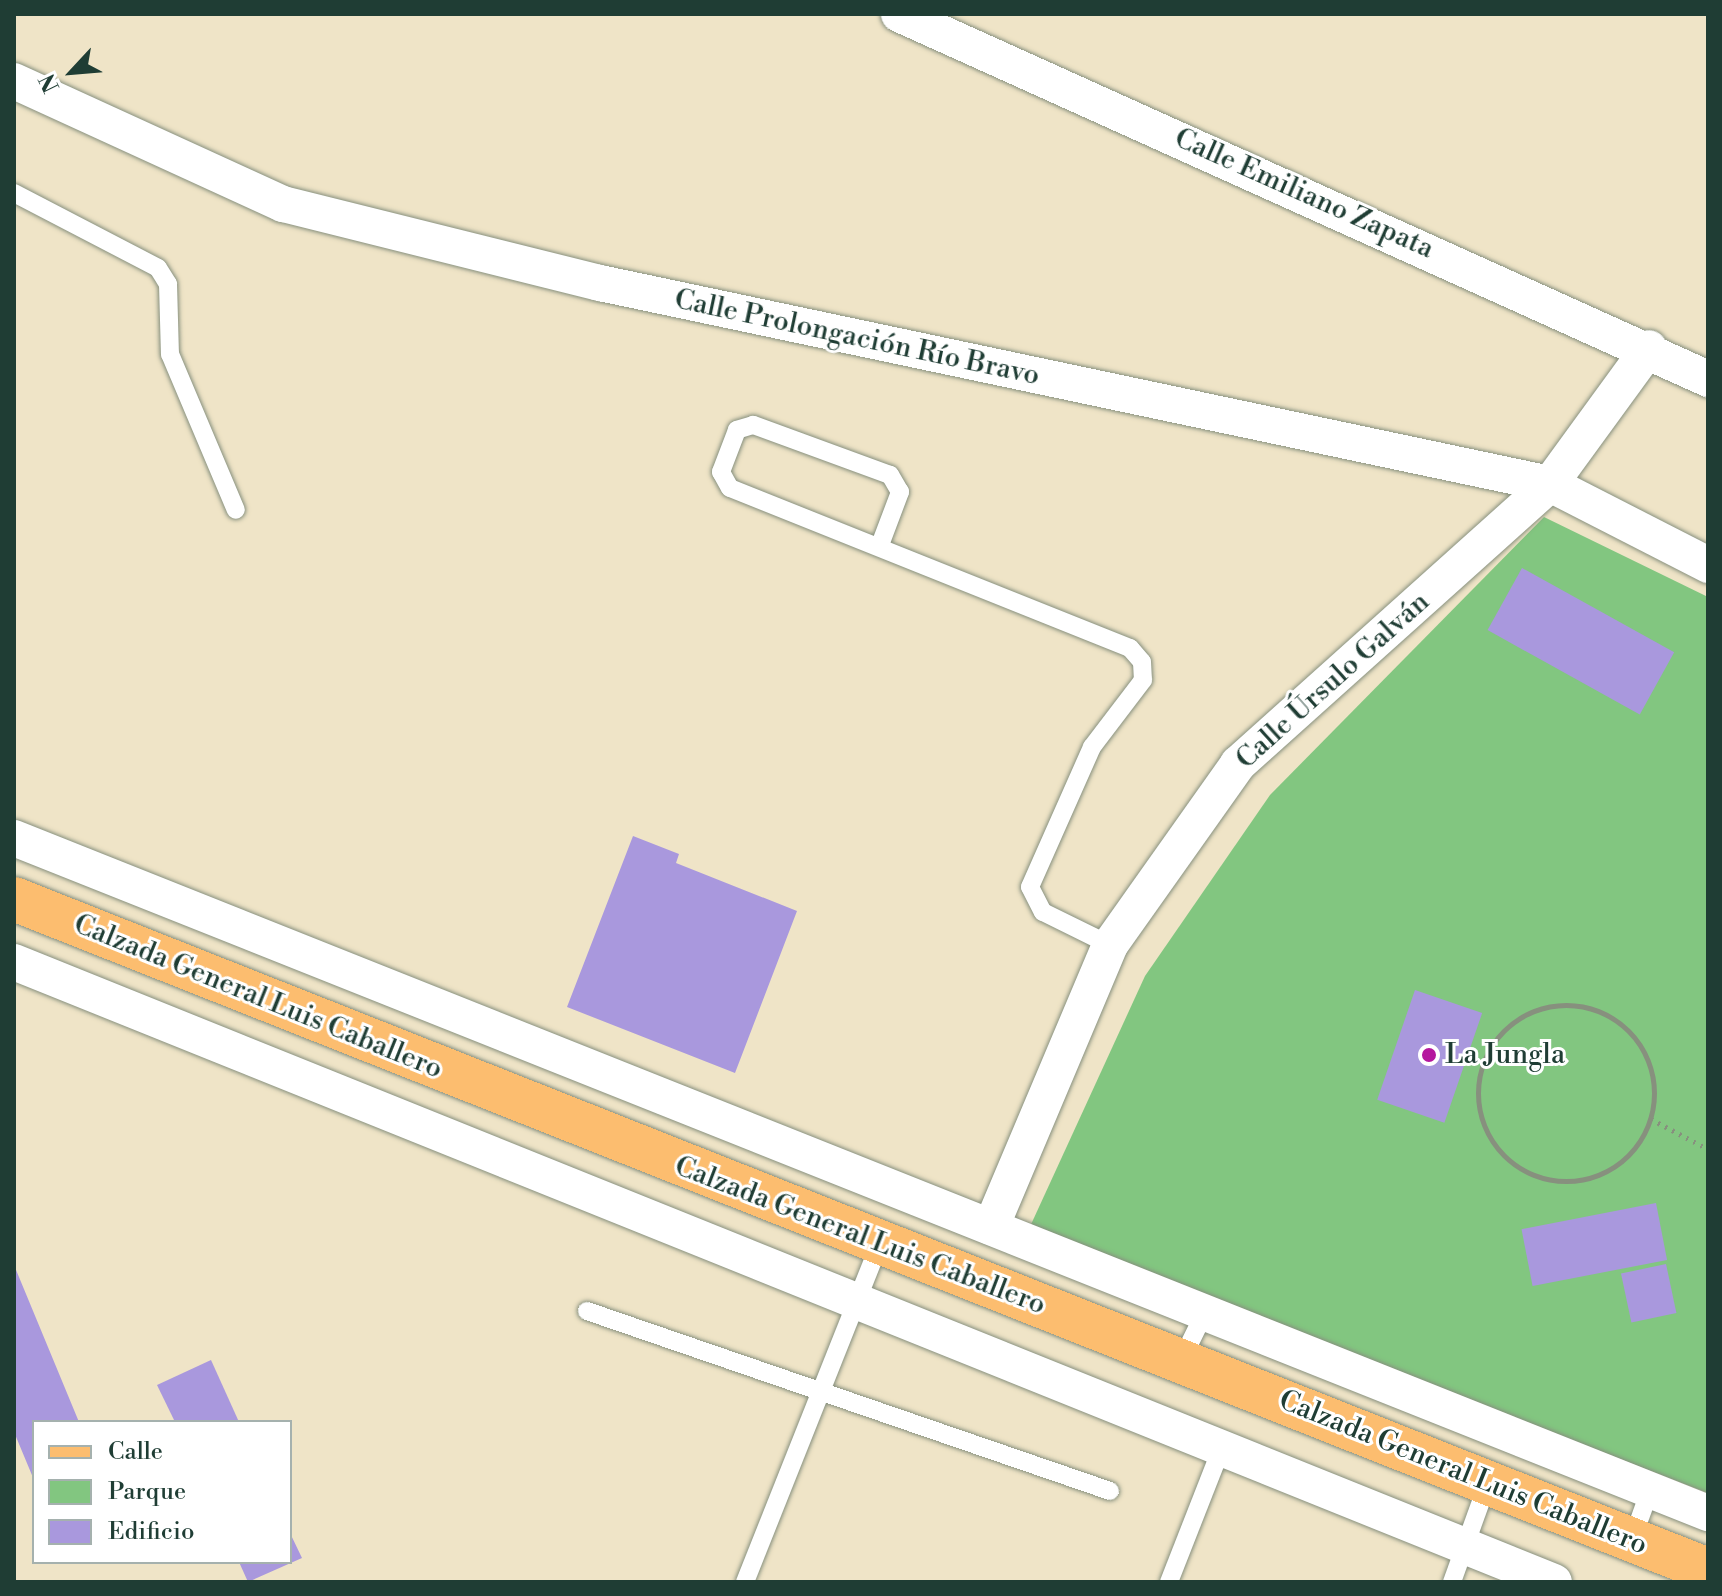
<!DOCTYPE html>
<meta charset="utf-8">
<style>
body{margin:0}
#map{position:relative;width:1722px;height:1596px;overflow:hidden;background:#efe4c7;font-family:"Libre Bodoni",serif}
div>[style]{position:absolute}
.green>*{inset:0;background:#82c680}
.building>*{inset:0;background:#a998dd;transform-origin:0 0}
.path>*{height:5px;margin-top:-2.5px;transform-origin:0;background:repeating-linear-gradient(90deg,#87907e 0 2px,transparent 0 8px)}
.path>.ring{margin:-2.5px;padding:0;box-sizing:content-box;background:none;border:5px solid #87907e;border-radius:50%}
.roads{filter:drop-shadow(0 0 2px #87907e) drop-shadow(0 0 2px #87907e)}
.lane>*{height:18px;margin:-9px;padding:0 9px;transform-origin:9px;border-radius:9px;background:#fff}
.street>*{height:36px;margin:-18px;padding:0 18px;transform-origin:18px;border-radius:18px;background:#fff}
.primary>*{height:44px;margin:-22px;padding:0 22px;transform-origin:22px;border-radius:22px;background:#fcbd6f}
.dots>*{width:22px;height:22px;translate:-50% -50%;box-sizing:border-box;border:4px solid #fff;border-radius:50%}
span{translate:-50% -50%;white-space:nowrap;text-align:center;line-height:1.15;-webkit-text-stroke:6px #fff;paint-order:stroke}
.street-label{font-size:28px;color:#1f3d34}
.poi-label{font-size:28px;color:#1f3d34}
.left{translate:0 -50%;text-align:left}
.frame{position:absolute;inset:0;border:16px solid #1f3d34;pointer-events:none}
.legend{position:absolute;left:32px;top:1420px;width:260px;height:144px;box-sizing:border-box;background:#fff;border:2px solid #a5b1ae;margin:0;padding:10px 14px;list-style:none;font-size:24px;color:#1f3d34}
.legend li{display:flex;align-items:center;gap:16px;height:40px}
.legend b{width:40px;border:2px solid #a5b1ae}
.north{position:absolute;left:32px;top:32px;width:80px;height:80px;-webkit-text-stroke:6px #fff;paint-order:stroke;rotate:244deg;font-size:22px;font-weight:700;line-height:32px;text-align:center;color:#1f3d34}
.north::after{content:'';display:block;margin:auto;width:28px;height:36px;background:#1f3d34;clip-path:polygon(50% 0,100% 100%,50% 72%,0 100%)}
</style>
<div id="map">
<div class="green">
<i style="clip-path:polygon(1544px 517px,1708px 597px,1708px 1493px,1028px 1231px,1145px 976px,1270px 795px)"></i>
</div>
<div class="building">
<i style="left:1522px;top:568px;width:174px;height:71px;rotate:29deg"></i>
<i style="clip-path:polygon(633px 836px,679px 854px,676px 863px,797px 911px,735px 1073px,567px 1007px)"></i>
<i style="left:1415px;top:990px;width:71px;height:116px;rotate:19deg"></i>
<i style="left:1656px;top:1203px;width:58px;height:137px;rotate:79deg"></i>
<i style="left:1666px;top:1264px;width:50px;height:46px;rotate:78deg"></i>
<i style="clip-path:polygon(14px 1265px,79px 1422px,34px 1422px,34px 1480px,14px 1432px)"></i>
<i style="clip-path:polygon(211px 1360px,239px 1422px,175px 1422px,157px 1385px)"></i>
<i style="clip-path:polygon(290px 1533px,302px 1558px,248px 1582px,239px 1562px,290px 1562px)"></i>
</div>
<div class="path">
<i class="ring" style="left:1478px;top:1005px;width:171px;height:171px"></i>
<i style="left:1651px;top:1119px;width:64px;rotate:27.8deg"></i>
</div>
<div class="roads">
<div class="lane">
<i style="left:14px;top:193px;width:162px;rotate:27.5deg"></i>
<i style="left:158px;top:268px;width:19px;rotate:58deg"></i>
<i style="left:168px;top:284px;width:70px;rotate:88.4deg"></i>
<i style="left:170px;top:354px;width:169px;rotate:67.1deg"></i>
<i style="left:880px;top:545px;width:57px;rotate:-69.3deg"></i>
<i style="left:900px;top:492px;width:20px;rotate:-120deg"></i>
<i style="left:890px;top:475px;width:146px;rotate:-159.9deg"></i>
<i style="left:753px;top:425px;width:17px;rotate:163deg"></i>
<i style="left:737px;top:430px;width:45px;rotate:110.9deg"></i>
<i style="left:721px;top:472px;width:18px;rotate:61deg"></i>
<i style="left:730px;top:488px;width:431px;rotate:21.8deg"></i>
<i style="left:1130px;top:648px;width:18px;rotate:49deg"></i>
<i style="left:1142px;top:662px;width:18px;rotate:87deg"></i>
<i style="left:1143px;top:680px;width:84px;rotate:127.3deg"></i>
<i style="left:1092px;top:747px;width:153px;rotate:113.9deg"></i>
<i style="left:1030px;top:887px;width:28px;rotate:63deg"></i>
<i style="left:1043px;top:912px;width:75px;rotate:26.2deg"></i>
<i style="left:587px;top:1311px;width:553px;rotate:18.99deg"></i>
<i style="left:1181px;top:1361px;width:55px;rotate:-63.9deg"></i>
<i style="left:1632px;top:1540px;width:53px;rotate:-70.2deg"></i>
<i style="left:745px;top:1582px;width:367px;rotate:-68.3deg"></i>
<i style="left:1169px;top:1582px;width:143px;rotate:-68.6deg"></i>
<i style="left:1452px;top:1582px;width:106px;rotate:-70.2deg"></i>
</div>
<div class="street">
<i style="left:899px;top:14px;width:888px;rotate:24.28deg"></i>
<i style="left:14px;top:81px;width:296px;rotate:24.6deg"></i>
<i style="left:283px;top:204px;width:327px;rotate:14deg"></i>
<i style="left:600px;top:283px;width:971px;rotate:11.95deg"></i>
<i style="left:1550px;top:484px;width:178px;rotate:27.1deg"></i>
<i style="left:14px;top:838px;width:1824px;rotate:21.73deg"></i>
<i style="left:14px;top:962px;width:1660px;rotate:21.93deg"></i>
<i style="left:991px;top:1227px;width:306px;rotate:-67.1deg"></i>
<i style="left:1110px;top:945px;width:222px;rotate:-54.7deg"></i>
<i style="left:1238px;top:764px;width:419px;rotate:-41.9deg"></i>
<i style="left:1550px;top:484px;width:168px;rotate:-53.9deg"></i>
</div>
<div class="primary">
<i style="left:14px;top:899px;width:1822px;rotate:21.61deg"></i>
</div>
</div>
<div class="dots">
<i style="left:1429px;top:1055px;background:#b5179e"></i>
</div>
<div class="street-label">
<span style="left:1304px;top:194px;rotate:24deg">Calle Emiliano Zapata</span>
<span style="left:857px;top:338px;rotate:12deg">Calle Prolongación Río Bravo</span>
<span style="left:1333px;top:681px;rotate:-42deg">Calle Úrsulo Galván</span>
<span style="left:258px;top:997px;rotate:22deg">Calzada General Luis Caballero</span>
<span style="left:860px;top:1236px;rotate:21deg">Calzada General Luis Caballero</span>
<span style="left:1463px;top:1473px;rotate:22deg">Calzada General Luis Caballero</span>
</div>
<div class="poi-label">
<span class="left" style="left:1445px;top:1055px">La Jungla</span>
</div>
<div class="frame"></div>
<ul class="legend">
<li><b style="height:10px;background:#fcbd6f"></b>Calle</li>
<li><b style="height:22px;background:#82c680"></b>Parque</li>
<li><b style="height:22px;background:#a998dd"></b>Edificio</li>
</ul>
<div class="north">N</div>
</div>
